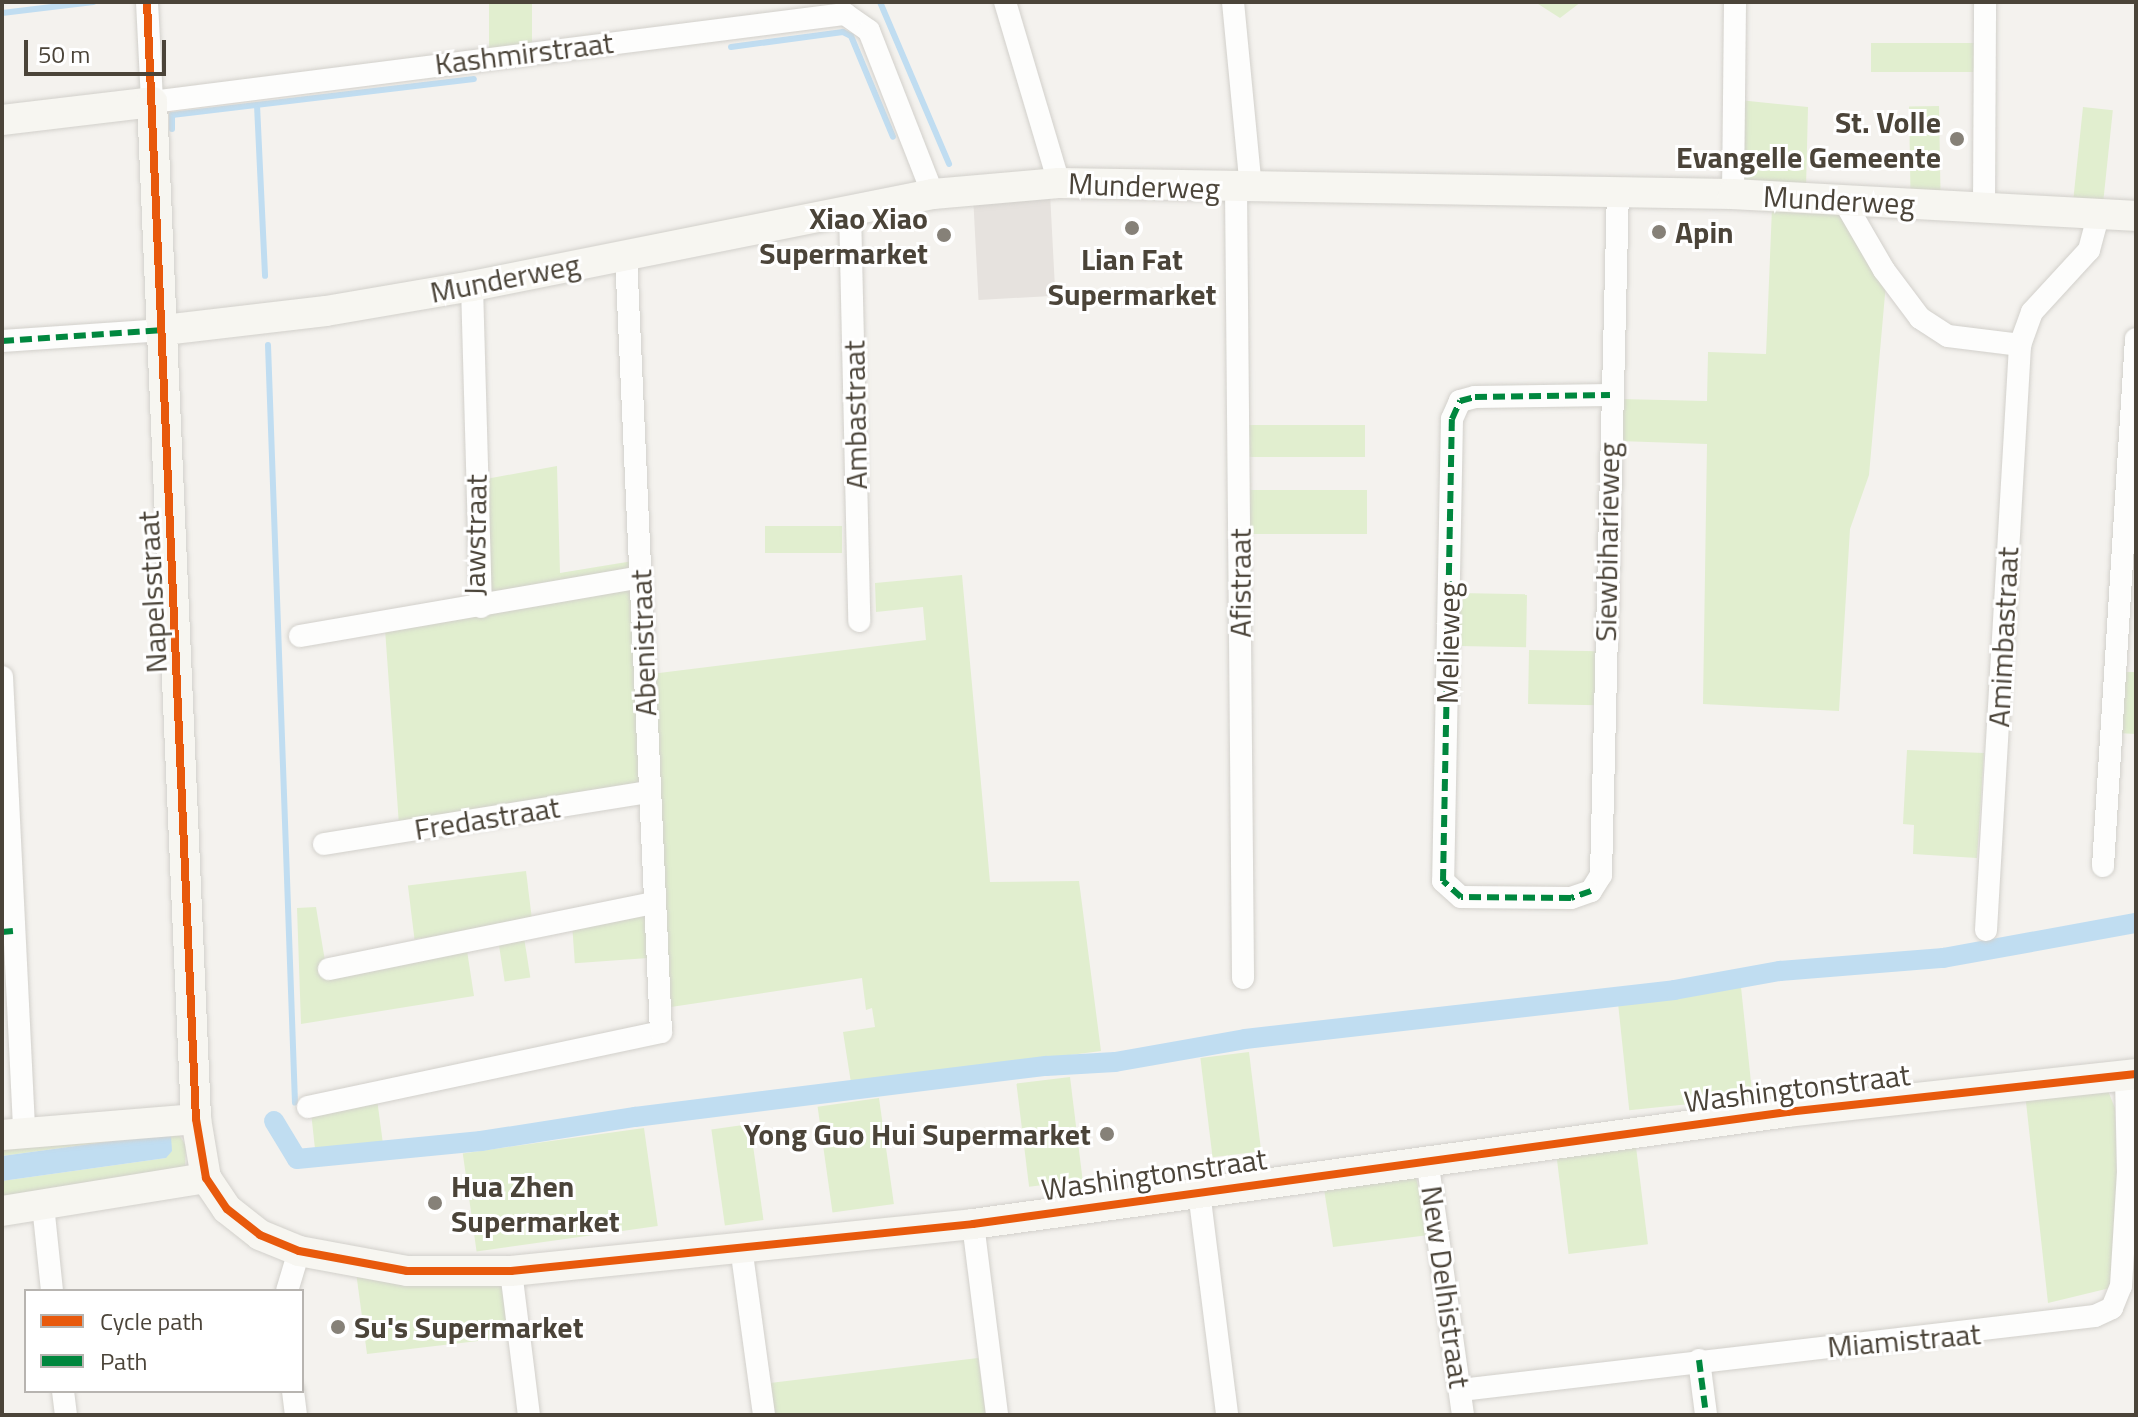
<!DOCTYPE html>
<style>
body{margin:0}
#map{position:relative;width:2138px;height:1417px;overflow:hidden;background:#f4f2ee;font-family:"Titillium Web",sans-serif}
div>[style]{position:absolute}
.industrial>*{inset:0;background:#e6e2de;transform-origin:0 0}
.green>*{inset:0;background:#e1eecf;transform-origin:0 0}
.water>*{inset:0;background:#c0ddf1}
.stream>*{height:6px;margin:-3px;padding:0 3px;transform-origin:3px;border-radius:3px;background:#c0ddf1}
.canal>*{height:20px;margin:-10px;padding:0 10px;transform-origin:10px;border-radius:10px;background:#c0ddf1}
.roads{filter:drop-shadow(0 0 2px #d2d0cb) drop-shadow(0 0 2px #d2d0cb)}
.street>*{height:22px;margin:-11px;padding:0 11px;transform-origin:11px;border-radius:11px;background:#fdfdfc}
.secondary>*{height:30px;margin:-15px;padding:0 15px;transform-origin:15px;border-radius:15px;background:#f7f6f1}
.quiet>*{height:6px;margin-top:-3px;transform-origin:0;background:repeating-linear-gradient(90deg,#00873e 0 12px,transparent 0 18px)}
.cycleway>*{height:8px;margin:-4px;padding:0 4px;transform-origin:4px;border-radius:4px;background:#e8590c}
.dots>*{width:22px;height:22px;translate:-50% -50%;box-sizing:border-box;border:4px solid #fff;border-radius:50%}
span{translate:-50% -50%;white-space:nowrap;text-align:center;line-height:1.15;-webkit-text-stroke:6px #fff;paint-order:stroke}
.street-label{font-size:30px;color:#4b4439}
.poi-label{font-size:30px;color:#4b4439;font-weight:700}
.right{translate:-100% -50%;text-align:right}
.left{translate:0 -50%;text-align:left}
.frame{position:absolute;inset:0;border:4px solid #4b4439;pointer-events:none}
.legend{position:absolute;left:24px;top:1289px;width:280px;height:104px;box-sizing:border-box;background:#fff;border:2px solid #b7b4b0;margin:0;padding:10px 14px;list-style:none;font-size:24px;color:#4b4439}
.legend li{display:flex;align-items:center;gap:16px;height:40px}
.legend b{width:40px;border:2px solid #b7b4b0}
.scale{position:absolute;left:24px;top:40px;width:142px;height:36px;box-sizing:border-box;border:4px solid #4b4439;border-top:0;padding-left:10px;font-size:24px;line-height:28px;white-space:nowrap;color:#4b4439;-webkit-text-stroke:6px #fff;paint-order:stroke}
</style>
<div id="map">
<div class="industrial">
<i style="left:1050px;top:193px;width:103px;height:77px;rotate:87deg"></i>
</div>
<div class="green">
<i style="left:489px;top:2px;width:43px;height:46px"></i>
<i style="clip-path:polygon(1535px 2px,1581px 2px,1560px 18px)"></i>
<i style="left:1977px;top:43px;width:29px;height:106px;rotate:90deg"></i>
<i style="clip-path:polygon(1739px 100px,1808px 107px,1806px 188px,1741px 182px)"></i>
<i style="left:1939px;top:106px;width:88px;height:30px;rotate:89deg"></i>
<i style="left:2083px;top:107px;width:30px;height:92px;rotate:6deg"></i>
<i style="clip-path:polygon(1772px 208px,1842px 210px,1887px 272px,1869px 475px,1850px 529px,1839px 711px,1703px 704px,1707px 444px,1619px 441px,1619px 399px,1707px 401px,1708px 352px,1766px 354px)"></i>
<i style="left:1247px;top:425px;width:118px;height:32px"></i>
<i style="clip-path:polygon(557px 466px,560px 573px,633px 561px,643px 778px,638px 785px,399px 825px,385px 629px,491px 609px,486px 479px)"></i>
<i style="left:1367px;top:490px;width:44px;height:119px;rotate:90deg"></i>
<i style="left:842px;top:526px;width:27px;height:77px;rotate:90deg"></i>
<i style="clip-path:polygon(962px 575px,990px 882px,1079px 881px,1101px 1051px,851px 1083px,843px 1032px,875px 1027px,872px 1008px,866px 1010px,862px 978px,671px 1007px,651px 674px,926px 640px,923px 607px,876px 612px,875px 583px)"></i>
<i style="left:1459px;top:593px;width:68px;height:53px;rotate:1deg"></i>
<i style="left:1529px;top:650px;width:71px;height:54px;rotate:1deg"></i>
<i style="clip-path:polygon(2121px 672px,2136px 672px,2136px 734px,2117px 733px)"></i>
<i style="clip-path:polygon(1907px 750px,1984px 753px,1977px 858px,1913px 854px,1914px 825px,1903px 824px)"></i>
<i style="left:526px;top:871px;width:54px;height:119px;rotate:83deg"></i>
<i style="left:648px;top:906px;width:52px;height:77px;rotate:86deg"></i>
<i style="clip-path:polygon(316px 907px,327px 973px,466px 944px,474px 996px,301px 1024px,297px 908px)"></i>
<i style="left:523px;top:931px;width:47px;height:26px;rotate:81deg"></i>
<i style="left:1741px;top:987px;width:111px;height:124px;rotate:84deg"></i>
<i style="left:1249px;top:1052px;width:100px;height:49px;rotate:83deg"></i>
<i style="left:1070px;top:1077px;width:104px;height:54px;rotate:83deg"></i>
<i style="clip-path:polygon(2106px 1086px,2115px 1108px,2117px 1181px,2110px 1288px,2048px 1303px,2025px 1093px)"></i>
<i style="left:879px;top:1098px;width:107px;height:62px;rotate:82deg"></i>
<i style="clip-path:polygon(377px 1099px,383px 1144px,315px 1149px,311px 1112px)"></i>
<i style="left:750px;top:1124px;width:97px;height:39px;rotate:82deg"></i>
<i style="left:644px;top:1128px;width:99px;height:183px;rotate:82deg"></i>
<i style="clip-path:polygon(178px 1133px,186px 1146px,185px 1167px,2px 1204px,2px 1181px,166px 1158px,157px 1135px,2px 1156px,2px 1144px)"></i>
<i style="left:1636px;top:1147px;width:98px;height:80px;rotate:83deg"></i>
<i style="clip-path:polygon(1415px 1173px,1429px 1235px,1333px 1247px,1322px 1176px)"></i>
<i style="clip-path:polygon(356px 1272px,495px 1281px,503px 1287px,512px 1337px,367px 1354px)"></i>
<i style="clip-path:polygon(978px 1358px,986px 1415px,774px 1415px,770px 1383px)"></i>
</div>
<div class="water">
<i style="clip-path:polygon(157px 1135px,171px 1136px,172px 1151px,166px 1158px,2px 1181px,2px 1156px)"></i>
</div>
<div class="stream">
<i style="left:880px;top:2px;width:176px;rotate:66.9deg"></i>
<i style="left:2px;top:13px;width:92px;rotate:-6.9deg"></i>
<i style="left:731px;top:47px;width:113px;rotate:-7.6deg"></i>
<i style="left:843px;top:32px;width:9px;rotate:27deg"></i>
<i style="left:851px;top:36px;width:109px;rotate:67.4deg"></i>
<i style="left:257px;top:105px;width:171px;rotate:87.3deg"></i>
<i style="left:172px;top:129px;width:14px;rotate:-90deg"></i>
<i style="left:172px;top:115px;width:304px;rotate:-6.8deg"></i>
<i style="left:268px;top:345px;width:758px;rotate:87.96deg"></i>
</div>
<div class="canal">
<i style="left:274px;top:1121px;width:44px;rotate:58.8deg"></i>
<i style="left:297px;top:1159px;width:185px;rotate:-5.6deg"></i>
<i style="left:481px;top:1141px;width:156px;rotate:-8.9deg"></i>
<i style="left:635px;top:1117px;width:414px;rotate:-7.1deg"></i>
<i style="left:1046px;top:1066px;width:69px;rotate:-3.3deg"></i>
<i style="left:1115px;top:1062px;width:132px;rotate:-10deg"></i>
<i style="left:1245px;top:1039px;width:432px;rotate:-6.5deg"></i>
<i style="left:1674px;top:990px;width:108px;rotate:-10.2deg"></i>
<i style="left:1780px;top:971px;width:164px;rotate:-4.6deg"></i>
<i style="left:1943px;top:958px;width:196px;rotate:-10.3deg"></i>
</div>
<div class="roads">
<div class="street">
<i style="left:147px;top:2px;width:100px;rotate:87.1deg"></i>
<i style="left:152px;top:102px;width:699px;rotate:-7.24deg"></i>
<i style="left:845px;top:14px;width:29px;rotate:35deg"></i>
<i style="left:869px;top:31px;width:175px;rotate:68.6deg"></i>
<i style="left:1005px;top:2px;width:189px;rotate:73.4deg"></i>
<i style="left:1233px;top:2px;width:187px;rotate:84.5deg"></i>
<i style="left:1236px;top:188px;width:790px;rotate:89.49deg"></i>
<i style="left:1733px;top:194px;width:192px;rotate:-89.4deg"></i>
<i style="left:1845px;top:203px;width:78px;rotate:59.8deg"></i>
<i style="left:1884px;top:270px;width:60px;rotate:53.1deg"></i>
<i style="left:1920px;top:318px;width:33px;rotate:33deg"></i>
<i style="left:1948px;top:336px;width:73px;rotate:7.1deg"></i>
<i style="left:1984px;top:206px;width:204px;rotate:-89.7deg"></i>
<i style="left:850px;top:210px;width:411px;rotate:88.7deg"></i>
<i style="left:472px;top:286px;width:321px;rotate:88.4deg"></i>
<i style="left:2px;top:341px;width:162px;rotate:-3.9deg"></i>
<i style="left:1610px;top:395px;width:135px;rotate:179.2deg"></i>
<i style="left:1475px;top:397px;width:16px;rotate:165deg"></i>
<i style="left:1460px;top:401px;width:20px;rotate:114deg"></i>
<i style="left:1452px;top:419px;width:462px;rotate:91.1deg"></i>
<i style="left:1443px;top:881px;width:24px;rotate:42deg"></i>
<i style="left:1461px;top:897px;width:110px;rotate:0.5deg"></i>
<i style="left:1571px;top:898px;width:21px;rotate:-19deg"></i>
<i style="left:1591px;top:891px;width:19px;rotate:-58deg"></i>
<i style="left:1601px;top:875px;width:684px;rotate:-88.58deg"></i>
<i style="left:300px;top:636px;width:345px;rotate:-9.8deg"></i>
<i style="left:2px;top:677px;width:457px;rotate:87.2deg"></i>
<i style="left:324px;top:844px;width:329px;rotate:-9.1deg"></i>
<i style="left:2103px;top:866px;width:528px;rotate:-86.42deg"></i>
<i style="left:1986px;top:930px;width:586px;rotate:-86.67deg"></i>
<i style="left:2020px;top:345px;width:35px;rotate:-70deg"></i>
<i style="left:2032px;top:312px;width:84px;rotate:-47.4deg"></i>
<i style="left:2089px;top:250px;width:38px;rotate:-75deg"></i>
<i style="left:329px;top:969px;width:331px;rotate:-11.5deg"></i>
<i style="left:308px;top:1107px;width:361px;rotate:-12deg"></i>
<i style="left:661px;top:1032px;width:779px;rotate:-92.58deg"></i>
<i style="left:1427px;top:1159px;width:259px;rotate:82deg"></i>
<i style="left:1199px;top:1192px;width:225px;rotate:82.8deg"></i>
<i style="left:43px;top:1205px;width:86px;rotate:84deg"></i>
<i style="left:973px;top:1224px;width:193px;rotate:82.8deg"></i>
<i style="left:741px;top:1247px;width:170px;rotate:82.2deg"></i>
<i style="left:511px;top:1271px;width:145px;rotate:82.9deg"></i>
<i style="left:287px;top:1291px;width:42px;rotate:-73.3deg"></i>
<i style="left:1699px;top:1360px;width:55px;rotate:82.7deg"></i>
<i style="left:1461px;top:1390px;width:638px;rotate:-6.66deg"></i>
<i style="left:2095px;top:1316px;width:19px;rotate:-25deg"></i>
<i style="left:2112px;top:1308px;width:24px;rotate:-68deg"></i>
<i style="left:2121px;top:1286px;width:113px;rotate:-86.5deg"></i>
<i style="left:2128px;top:1173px;width:98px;rotate:-91.2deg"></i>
<i style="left:63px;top:1391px;width:24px;rotate:83deg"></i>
<i style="left:293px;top:1391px;width:24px;rotate:83deg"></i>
</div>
<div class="secondary">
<i style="left:2px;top:120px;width:151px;rotate:-6.8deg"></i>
<i style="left:152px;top:102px;width:1018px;rotate:87.52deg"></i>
<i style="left:196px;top:1119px;width:60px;rotate:80.4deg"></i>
<i style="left:206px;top:1178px;width:37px;rotate:56deg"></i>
<i style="left:227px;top:1209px;width:42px;rotate:38.2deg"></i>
<i style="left:260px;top:1235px;width:42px;rotate:22.3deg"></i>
<i style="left:299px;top:1251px;width:110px;rotate:10.5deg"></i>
<i style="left:407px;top:1271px;width:104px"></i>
<i style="left:511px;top:1271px;width:464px;rotate:-5.8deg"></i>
<i style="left:973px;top:1224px;width:822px;rotate:-7.83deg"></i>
<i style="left:1787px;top:1112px;width:351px;rotate:-6.2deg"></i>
<i style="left:164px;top:330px;width:163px;rotate:-6.7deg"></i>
<i style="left:326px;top:311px;width:148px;rotate:-9.7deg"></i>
<i style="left:472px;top:286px;width:470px;rotate:-11.3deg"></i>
<i style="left:933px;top:194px;width:126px;rotate:-5deg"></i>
<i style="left:1059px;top:183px;width:674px;rotate:0.94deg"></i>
<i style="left:1733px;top:194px;width:404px;rotate:3.1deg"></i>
<i style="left:2px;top:1135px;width:195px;rotate:-4.7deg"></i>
<i style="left:2px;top:1211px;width:207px;rotate:-9.2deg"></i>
</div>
</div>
<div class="quiet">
<i style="left:2px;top:341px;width:162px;rotate:-3.9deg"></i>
<i style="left:1591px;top:891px;width:21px;rotate:161deg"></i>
<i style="left:1571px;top:898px;width:110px;rotate:-179.5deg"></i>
<i style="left:1461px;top:897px;width:24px;rotate:-138deg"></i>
<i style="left:1443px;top:881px;width:462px;rotate:-88.9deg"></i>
<i style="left:1452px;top:419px;width:20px;rotate:-66deg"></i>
<i style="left:1460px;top:401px;width:16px;rotate:-15deg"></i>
<i style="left:1475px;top:397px;width:135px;rotate:-0.8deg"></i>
<i style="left:2px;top:932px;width:11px;rotate:-5deg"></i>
<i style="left:1699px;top:1360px;width:55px;rotate:82.7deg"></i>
</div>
<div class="cycleway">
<i style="left:147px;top:2px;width:1118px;rotate:87.49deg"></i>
<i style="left:196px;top:1119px;width:60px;rotate:80.4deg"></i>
<i style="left:206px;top:1178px;width:37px;rotate:56deg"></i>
<i style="left:227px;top:1209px;width:42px;rotate:38.2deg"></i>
<i style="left:260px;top:1235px;width:42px;rotate:22.3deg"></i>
<i style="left:299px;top:1251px;width:110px;rotate:10.5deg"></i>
<i style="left:407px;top:1271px;width:104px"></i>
<i style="left:511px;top:1271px;width:464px;rotate:-5.8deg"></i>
<i style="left:973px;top:1224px;width:822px;rotate:-7.83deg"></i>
<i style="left:1787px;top:1112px;width:351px;rotate:-6.2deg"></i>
</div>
<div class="dots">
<i style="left:1957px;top:139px;background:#868178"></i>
<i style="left:1132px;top:228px;background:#868178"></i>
<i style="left:1659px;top:232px;background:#868178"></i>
<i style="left:944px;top:235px;background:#868178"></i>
<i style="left:1107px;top:1134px;background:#868178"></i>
<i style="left:435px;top:1203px;background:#868178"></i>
<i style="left:338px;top:1327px;background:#868178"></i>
</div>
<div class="street-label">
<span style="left:524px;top:53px;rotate:-7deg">Kashmirstraat</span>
<span style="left:1144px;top:186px;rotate:2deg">Munderweg</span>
<span style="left:1839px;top:200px;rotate:3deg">Munderweg</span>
<span style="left:505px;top:278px;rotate:-11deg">Munderweg</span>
<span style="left:855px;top:415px;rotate:-91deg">Ambastraat</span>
<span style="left:475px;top:535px;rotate:-89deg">Jawstraat</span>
<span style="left:1607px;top:542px;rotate:-89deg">Siewbiharieweg</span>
<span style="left:1240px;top:583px;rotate:-90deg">Afistraat</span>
<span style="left:152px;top:592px;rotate:-93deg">Napelsstraat</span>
<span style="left:2003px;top:637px;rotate:-87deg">Amimbastraat</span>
<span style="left:643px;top:643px;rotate:-92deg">Abenistraat</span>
<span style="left:1448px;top:643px;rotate:-89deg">Melieweg</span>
<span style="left:487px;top:818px;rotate:-9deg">Fredastraat</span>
<span style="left:1797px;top:1088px;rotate:-7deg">Washingtonstraat</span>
<span style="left:1154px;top:1174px;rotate:-8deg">Washingtonstraat</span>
<span style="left:1446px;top:1287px;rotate:82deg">New Delhistraat</span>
<span style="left:1904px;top:1340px;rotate:-5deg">Miamistraat</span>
</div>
<div class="poi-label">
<span class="right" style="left:1941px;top:139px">St. Volle<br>Evangelle Gemeente</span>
<span class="right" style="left:928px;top:235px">Xiao Xiao<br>Supermarket</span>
<span class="left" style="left:1675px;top:232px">Apin</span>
<span style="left:1132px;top:276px">Lian Fat<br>Supermarket</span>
<span class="right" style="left:1091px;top:1134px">Yong Guo Hui Supermarket</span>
<span class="left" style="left:451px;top:1203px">Hua Zhen<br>Supermarket</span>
<span class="left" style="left:354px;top:1327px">Su's Supermarket</span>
</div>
<div class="frame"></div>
<ul class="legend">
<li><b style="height:10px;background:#e8590c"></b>Cycle path</li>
<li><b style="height:10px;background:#00873e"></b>Path</li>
</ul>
<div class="scale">50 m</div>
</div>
